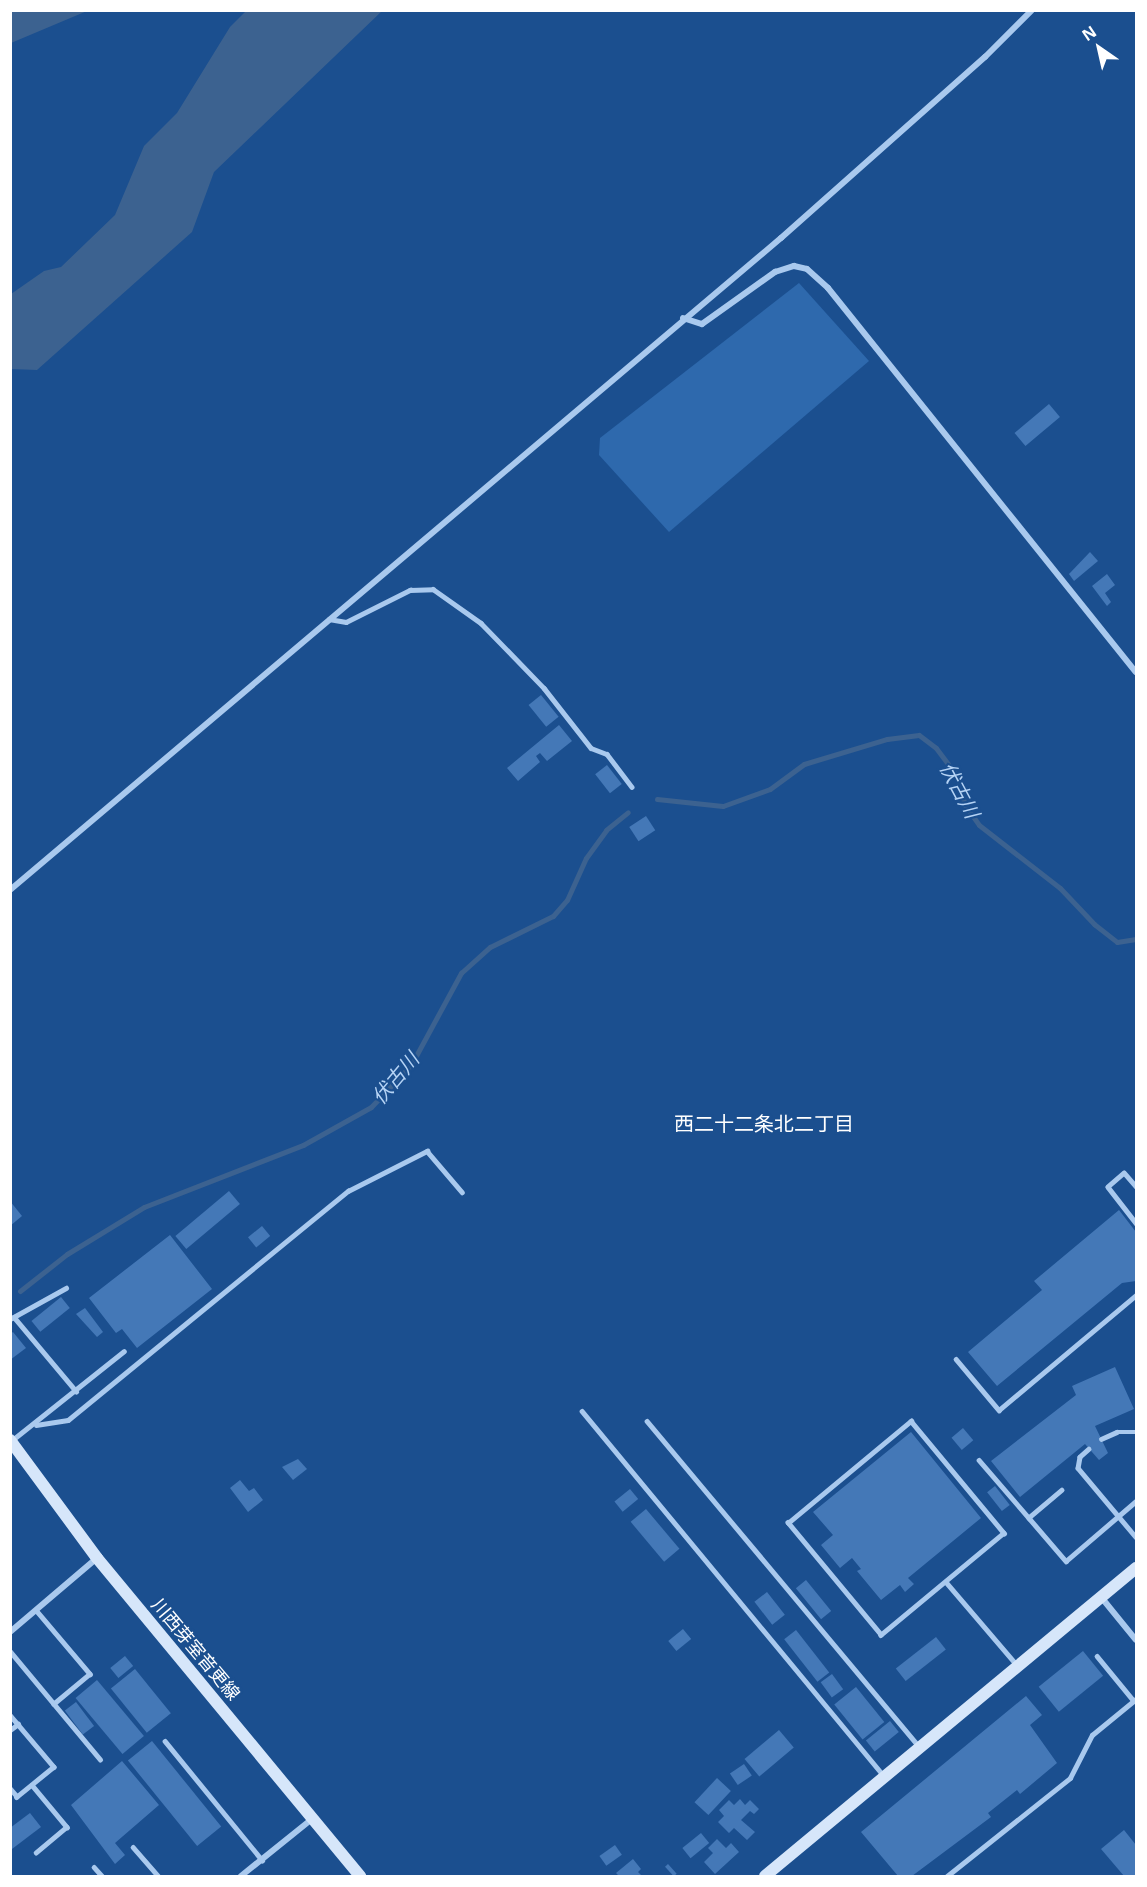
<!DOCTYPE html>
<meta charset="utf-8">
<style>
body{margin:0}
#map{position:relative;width:1147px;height:1887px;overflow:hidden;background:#1b4f8f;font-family:"Noto Sans","Noto Sans JP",sans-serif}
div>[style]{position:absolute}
.green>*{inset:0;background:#2e69ad}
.water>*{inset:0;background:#3c6290}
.stream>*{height:5px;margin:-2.5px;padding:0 2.5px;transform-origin:2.5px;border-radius:2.5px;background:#3c6290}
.building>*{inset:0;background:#4478b7;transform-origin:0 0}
.lane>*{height:4.5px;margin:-2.25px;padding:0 2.25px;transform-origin:2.25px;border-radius:2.25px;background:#a9c9ee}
.street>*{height:6px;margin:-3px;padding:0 3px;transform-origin:3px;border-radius:3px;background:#a9c9ee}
.secondary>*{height:12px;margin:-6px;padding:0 6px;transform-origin:6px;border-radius:6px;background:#d6e6fa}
span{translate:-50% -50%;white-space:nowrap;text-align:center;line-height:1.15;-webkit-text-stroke:4.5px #1b4f8f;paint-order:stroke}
.street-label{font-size:18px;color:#fff}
.water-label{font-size:20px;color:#b5d3f5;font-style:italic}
.neighbourhood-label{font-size:20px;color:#fff}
.frame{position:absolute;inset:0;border:12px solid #fff;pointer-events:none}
.north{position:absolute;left:1069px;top:18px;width:60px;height:60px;-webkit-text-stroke:4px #1b4f8f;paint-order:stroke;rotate:326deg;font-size:16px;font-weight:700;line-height:24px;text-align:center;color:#fff}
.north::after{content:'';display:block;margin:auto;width:21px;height:27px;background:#fff;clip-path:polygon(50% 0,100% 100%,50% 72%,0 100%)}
</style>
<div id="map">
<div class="green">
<i style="clip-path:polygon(799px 283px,869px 361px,669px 532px,599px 455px,600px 438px)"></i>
</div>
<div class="water">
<i style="clip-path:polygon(11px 10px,87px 10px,87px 11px,11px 43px)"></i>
<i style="clip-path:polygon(247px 10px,382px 11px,214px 172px,192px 232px,37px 370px,11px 369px,11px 294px,44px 271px,61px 267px,115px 215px,144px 146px,177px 113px,230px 27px)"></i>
</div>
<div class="stream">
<i style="left:657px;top:799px;width:66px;rotate:6.1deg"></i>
<i style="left:723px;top:806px;width:50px;rotate:-19.9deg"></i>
<i style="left:770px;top:789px;width:42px;rotate:-36.3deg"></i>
<i style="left:804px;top:764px;width:87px;rotate:-16.8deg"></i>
<i style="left:887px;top:739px;width:32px;rotate:-7deg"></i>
<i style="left:919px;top:735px;width:21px;rotate:37deg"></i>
<i style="left:936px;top:748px;width:35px;rotate:53deg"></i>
<i style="left:957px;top:776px;width:30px;rotate:75deg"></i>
<i style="left:965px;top:805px;width:24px;rotate:55deg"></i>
<i style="left:979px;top:825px;width:103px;rotate:37.9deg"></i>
<i style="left:1060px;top:888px;width:50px;rotate:46.6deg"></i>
<i style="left:1094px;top:924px;width:29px;rotate:38deg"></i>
<i style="left:1117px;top:942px;width:19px;rotate:-9deg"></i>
<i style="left:20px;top:1291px;width:60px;rotate:-38.2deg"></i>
<i style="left:67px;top:1254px;width:90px;rotate:-31.4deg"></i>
<i style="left:144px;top:1207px;width:171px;rotate:-21.3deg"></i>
<i style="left:303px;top:1145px;width:78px;rotate:-29.2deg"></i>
<i style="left:371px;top:1107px;width:58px;rotate:-46.4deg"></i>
<i style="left:411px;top:1065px;width:105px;rotate:-61.5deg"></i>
<i style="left:461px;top:973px;width:39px;rotate:-42deg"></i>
<i style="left:490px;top:947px;width:70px;rotate:-26.2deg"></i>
<i style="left:553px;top:916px;width:21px;rotate:-49deg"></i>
<i style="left:567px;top:900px;width:46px;rotate:-65.7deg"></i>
<i style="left:586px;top:858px;width:34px;rotate:-54deg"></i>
<i style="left:606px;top:830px;width:28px;rotate:-39deg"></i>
</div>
<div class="building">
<i style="left:1049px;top:404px;width:17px;height:45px;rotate:50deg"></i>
<i style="clip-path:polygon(1090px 552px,1098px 561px,1074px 581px,1069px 574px)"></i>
<i style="clip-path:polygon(1107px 574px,1115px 585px,1105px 593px,1111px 602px,1107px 606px,1092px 586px)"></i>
<i style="left:541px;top:695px;width:28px;height:16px;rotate:51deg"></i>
<i style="clip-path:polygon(559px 725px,572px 741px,547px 761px,540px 753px,536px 756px,540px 762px,518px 781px,507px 768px)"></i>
<i style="left:607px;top:765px;width:24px;height:15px;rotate:52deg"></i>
<i style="left:646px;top:816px;width:17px;height:20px;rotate:57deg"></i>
<i style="left:229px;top:1191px;width:17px;height:70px;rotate:50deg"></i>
<i style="clip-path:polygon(10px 1201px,22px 1216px,10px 1226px)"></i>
<i style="clip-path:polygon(1119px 1210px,1136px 1232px,1136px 1281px,1122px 1283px,997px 1386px,968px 1352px,1042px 1290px,1034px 1281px)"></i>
<i style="left:262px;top:1226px;width:13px;height:18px;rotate:51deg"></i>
<i style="clip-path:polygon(170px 1235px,212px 1289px,137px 1348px,122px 1329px,116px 1333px,89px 1298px)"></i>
<i style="left:61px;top:1297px;width:14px;height:38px;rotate:51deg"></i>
<i style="clip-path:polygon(85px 1308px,103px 1332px,97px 1337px,76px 1314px)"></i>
<i style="clip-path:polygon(13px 1332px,26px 1348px,10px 1360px,10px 1334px)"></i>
<i style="clip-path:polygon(1115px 1367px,1134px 1409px,1095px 1426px,1108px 1453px,1099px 1460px,1085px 1444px,1020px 1497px,991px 1461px,1076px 1395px,1072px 1386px)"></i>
<i style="left:963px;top:1428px;width:16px;height:15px;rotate:50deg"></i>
<i style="clip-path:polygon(911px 1432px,981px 1518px,908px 1578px,914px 1584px,905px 1592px,900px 1585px,881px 1600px,857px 1571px,861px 1569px,852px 1558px,840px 1568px,821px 1545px,833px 1535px,813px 1512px)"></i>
<i style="clip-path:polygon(298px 1459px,307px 1469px,293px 1480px,282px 1467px)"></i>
<i style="clip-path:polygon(240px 1480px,249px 1491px,254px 1488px,263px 1500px,248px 1512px,230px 1488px)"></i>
<i style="left:995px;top:1486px;width:24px;height:10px;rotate:52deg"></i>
<i style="left:630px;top:1489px;width:13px;height:20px;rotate:51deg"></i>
<i style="left:646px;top:1509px;width:52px;height:20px;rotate:50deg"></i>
<i style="left:806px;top:1580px;width:40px;height:13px;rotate:51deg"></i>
<i style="left:767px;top:1592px;width:29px;height:16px;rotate:52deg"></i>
<i style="left:683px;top:1629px;width:13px;height:19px;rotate:51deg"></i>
<i style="left:796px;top:1630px;width:54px;height:15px;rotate:52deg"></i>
<i style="left:936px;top:1637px;width:16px;height:51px;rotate:52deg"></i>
<i style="left:1083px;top:1651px;width:32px;height:57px;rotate:51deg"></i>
<i style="left:125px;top:1656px;width:13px;height:19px;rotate:51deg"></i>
<i style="left:135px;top:1669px;width:57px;height:31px;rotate:51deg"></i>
<i style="left:832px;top:1674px;width:19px;height:14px;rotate:54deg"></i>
<i style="left:97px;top:1680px;width:73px;height:28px;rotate:50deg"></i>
<i style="left:856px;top:1687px;width:45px;height:28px;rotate:51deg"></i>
<i style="clip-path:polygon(1026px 1696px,1042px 1715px,1030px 1725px,1057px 1763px,1020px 1794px,1017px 1790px,988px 1813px,991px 1817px,912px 1876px,898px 1876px,861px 1832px)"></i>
<i style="left:76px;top:1702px;width:30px;height:14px;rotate:53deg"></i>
<i style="left:890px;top:1721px;width:14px;height:31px;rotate:51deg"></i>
<i style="left:779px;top:1730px;width:23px;height:45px;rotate:50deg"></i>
<i style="left:152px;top:1741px;width:110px;height:31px;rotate:51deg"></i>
<i style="clip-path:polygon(122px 1761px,159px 1805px,115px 1843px,125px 1855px,115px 1864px,71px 1805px)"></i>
<i style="left:744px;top:1764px;width:14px;height:17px;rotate:56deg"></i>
<i style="left:717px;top:1778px;width:19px;height:33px;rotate:43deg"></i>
<i style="clip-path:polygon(740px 1799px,745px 1805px,750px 1800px,759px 1809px,754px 1814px,750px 1811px,741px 1820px,755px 1832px,747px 1840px,734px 1828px,729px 1833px,718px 1822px,724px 1816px,719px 1810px,729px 1800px,734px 1805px)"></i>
<i style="clip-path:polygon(30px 1813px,41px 1827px,12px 1849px,10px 1828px)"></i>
<i style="clip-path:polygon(1124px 1830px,1136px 1845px,1136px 1876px,1124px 1876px,1101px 1849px)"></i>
<i style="left:701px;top:1833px;width:13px;height:24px;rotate:51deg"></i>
<i style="clip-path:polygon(717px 1839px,726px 1848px,731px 1843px,739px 1852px,715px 1874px,704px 1862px,713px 1853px,708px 1848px)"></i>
<i style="left:615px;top:1845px;width:12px;height:19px;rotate:55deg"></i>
<i style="clip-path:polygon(633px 1859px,641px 1869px,638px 1872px,642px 1876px,619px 1876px,616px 1873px)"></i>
<i style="left:668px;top:1864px;width:13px;height:4px;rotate:48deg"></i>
</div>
<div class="lane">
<i style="left:329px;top:619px;width:17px;rotate:10deg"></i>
<i style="left:346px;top:622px;width:72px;rotate:-26.6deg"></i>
<i style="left:410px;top:590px;width:23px;rotate:-2deg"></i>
<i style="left:433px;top:589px;width:59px;rotate:35.3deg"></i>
<i style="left:481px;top:623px;width:91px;rotate:45.9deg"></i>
<i style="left:544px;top:688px;width:76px;rotate:51.9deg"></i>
<i style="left:591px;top:748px;width:17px;rotate:21deg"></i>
<i style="left:607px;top:754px;width:41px;rotate:52.9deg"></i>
<i style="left:1136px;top:1187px;width:18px;rotate:-131deg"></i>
<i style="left:1124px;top:1173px;width:21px;rotate:139deg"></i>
<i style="left:1108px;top:1187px;width:46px;rotate:52.1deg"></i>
<i style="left:14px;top:1317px;width:97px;rotate:50deg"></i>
<i style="left:10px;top:1319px;width:64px;rotate:-29deg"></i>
<i style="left:956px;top:1359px;width:67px;rotate:49.9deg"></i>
<i style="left:999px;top:1410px;width:179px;rotate:-40deg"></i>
<i style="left:582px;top:1411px;width:474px;rotate:50.4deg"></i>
<i style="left:647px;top:1421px;width:422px;rotate:50.1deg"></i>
<i style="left:911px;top:1421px;width:146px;rotate:50.3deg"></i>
<i style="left:1004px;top:1533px;width:160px;rotate:140.3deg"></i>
<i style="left:881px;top:1635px;width:146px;rotate:-129.7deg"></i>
<i style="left:788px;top:1523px;width:160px;rotate:-39.7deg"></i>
<i style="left:36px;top:1425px;width:32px;rotate:-9deg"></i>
<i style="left:68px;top:1420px;width:362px;rotate:-39.3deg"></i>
<i style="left:348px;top:1191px;width:89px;rotate:-26.9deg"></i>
<i style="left:427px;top:1151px;width:54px;rotate:49.5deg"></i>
<i style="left:1101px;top:1439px;width:17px;rotate:-24deg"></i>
<i style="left:1117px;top:1432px;width:19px"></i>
<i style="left:11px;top:1441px;width:144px;rotate:-38.5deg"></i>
<i style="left:1089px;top:1449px;width:12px;rotate:138deg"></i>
<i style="left:1080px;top:1457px;width:11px;rotate:100deg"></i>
<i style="left:1078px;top:1468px;width:90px;rotate:50deg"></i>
<i style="left:979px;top:1460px;width:77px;rotate:49.2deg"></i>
<i style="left:1062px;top:1490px;width:43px;rotate:139.7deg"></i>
<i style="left:1029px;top:1518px;width:57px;rotate:49.3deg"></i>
<i style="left:1066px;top:1561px;width:92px;rotate:-40.6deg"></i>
<i style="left:946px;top:1582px;width:108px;rotate:49.5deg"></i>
<i style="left:36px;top:1610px;width:84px;rotate:49.8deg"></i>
<i style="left:90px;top:1674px;width:47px;rotate:140.2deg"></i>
<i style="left:10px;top:1651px;width:141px;rotate:50.2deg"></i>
<i style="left:1097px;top:1656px;width:58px;rotate:50.6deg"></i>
<i style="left:10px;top:1715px;width:68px;rotate:49.8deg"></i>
<i style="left:54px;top:1767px;width:48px;rotate:141deg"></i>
<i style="left:17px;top:1797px;width:11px;rotate:-131deg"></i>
<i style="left:10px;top:1730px;width:10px;rotate:-37deg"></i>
<i style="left:165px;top:1741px;width:154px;rotate:50.8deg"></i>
<i style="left:32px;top:1785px;width:55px;rotate:50.2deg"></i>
<i style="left:67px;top:1827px;width:40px;rotate:140deg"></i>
<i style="left:133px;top:1847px;width:38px;rotate:49deg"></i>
<i style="left:94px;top:1867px;width:12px;rotate:48deg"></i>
<i style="left:947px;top:1876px;width:157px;rotate:-38.5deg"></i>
<i style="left:1070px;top:1778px;width:48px;rotate:-62.9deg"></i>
<i style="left:1092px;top:1735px;width:57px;rotate:-39.3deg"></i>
</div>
<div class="street">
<i style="left:683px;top:318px;width:20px;rotate:18deg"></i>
<i style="left:702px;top:324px;width:90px;rotate:-35.5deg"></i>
<i style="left:775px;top:272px;width:20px;rotate:-18deg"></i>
<i style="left:794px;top:266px;width:13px;rotate:13deg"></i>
<i style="left:807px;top:269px;width:28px;rotate:42deg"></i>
<i style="left:828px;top:288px;width:492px;rotate:51.3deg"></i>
<i style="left:10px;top:890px;width:1010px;rotate:-40.22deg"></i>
<i style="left:781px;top:238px;width:273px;rotate:-41.6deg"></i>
<i style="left:985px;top:57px;width:66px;rotate:-45deg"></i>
<i style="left:1101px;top:1597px;width:55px;rotate:50.9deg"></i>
<i style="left:10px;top:1632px;width:114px;rotate:-40.4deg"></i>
<i style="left:241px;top:1876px;width:91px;rotate:-38.8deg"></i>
</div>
<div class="secondary">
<i style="left:10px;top:1440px;width:147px;rotate:53.6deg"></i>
<i style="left:97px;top:1558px;width:413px;rotate:50.4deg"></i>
<i style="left:765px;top:1876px;width:482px;rotate:-39.7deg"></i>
</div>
<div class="street-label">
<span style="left:196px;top:1649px;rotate:50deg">川西芽室音更線</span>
</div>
<div class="water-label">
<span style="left:960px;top:790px;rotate:62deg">伏古川</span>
<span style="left:395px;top:1078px;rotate:-50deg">伏古川</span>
</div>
<div class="neighbourhood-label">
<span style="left:764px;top:1123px">西二十二条北二丁目</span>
</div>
<div class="frame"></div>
<div class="north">N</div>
</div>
